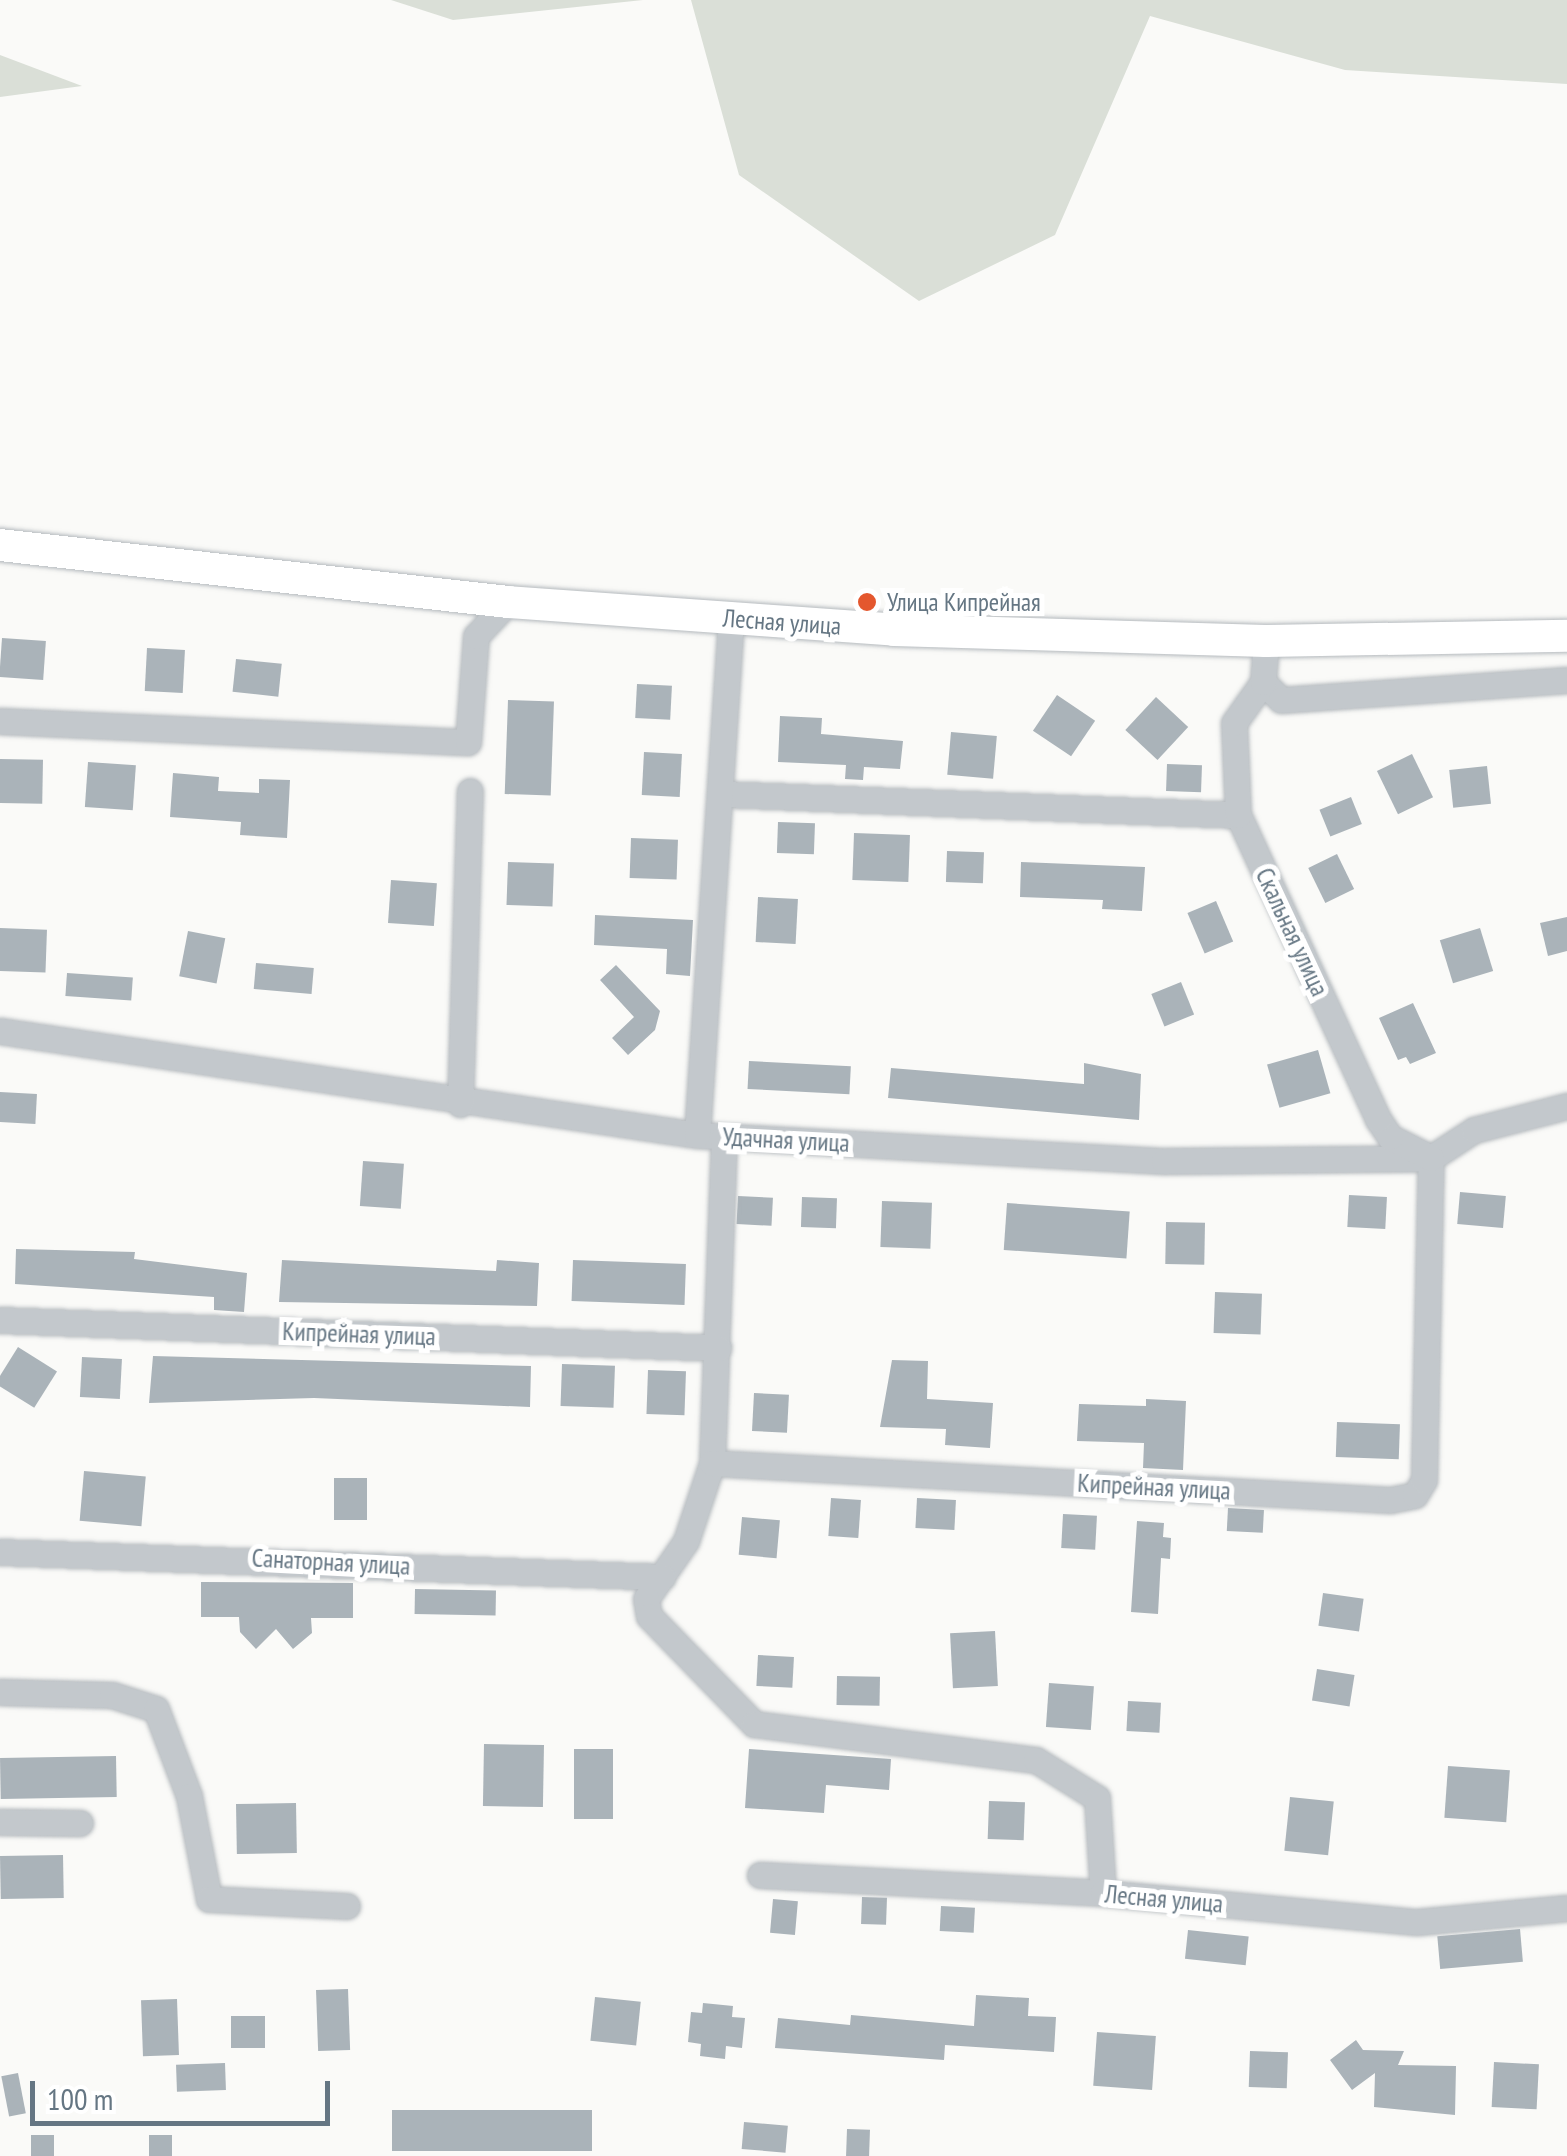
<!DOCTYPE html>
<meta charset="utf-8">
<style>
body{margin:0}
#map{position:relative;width:1567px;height:2156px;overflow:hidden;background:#fafaf8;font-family:"PT Sans Narrow",sans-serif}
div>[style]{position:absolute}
.green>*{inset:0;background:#dadfd7}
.building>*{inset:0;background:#aab3b9;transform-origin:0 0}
.roads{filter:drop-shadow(0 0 2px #b5babe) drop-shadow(0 0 2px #b5babe)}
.minor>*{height:25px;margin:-12.5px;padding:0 12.5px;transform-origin:12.5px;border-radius:12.5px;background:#c3c8cc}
.major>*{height:32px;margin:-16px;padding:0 16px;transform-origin:16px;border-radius:16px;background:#fff}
.dots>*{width:28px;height:28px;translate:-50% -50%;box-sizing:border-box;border:5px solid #fff;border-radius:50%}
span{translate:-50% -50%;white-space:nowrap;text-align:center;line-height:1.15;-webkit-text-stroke:10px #fff;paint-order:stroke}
.poi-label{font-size:25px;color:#657683}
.left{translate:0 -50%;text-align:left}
.street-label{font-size:25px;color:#657683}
.scale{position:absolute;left:30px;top:2081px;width:300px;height:45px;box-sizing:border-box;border:5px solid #657683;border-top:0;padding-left:12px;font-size:30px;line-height:35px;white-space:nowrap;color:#657683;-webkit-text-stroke:8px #fff;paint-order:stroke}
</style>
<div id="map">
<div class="green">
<i style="clip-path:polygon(391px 0,643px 0,453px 20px)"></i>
<i style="clip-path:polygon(691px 0,1567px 0,1567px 84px,1345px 70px,1150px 16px,1055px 235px,919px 301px,739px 175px)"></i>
<i style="clip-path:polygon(0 55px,82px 86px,0 97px)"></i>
</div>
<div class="building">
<i style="left:2px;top:638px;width:44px;height:39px;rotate:4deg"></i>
<i style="left:147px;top:648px;width:38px;height:43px;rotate:3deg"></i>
<i style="left:236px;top:659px;width:46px;height:33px;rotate:6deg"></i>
<i style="left:637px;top:684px;width:35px;height:34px;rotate:3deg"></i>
<i style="left:1057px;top:695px;width:46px;height:43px;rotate:34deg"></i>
<i style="left:1156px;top:697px;width:44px;height:45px;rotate:43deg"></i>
<i style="left:508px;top:700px;width:46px;height:94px;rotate:2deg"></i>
<i style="clip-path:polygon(780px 716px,822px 718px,821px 734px,903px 741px,900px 769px,864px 767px,863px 780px,845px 779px,846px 765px,778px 762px)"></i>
<i style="left:951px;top:732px;width:46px;height:43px;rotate:5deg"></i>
<i style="left:644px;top:752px;width:38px;height:43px;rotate:3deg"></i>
<i style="left:1412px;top:754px;width:48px;height:39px;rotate:64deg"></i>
<i style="left:0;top:759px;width:43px;height:44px;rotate:1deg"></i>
<i style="left:88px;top:762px;width:48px;height:45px;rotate:4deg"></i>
<i style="left:1167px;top:764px;width:35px;height:27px;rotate:2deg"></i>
<i style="left:1487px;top:766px;width:38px;height:38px;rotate:84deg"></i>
<i style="clip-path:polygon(173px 773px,219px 777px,218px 791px,259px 793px,259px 779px,290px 780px,287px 838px,240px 835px,241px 822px,170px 817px)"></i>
<i style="left:1351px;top:797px;width:29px;height:34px;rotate:68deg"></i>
<i style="left:778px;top:822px;width:37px;height:31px;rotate:2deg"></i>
<i style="left:854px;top:833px;width:56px;height:47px;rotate:2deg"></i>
<i style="left:631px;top:838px;width:47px;height:40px;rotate:2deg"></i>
<i style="left:947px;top:851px;width:37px;height:31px;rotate:2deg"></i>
<i style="left:1337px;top:854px;width:39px;height:32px;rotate:64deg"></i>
<i style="left:508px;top:862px;width:46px;height:43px;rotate:2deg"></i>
<i style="clip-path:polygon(1021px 862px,1145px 867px,1142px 911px,1102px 909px,1103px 900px,1020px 897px)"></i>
<i style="left:391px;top:880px;width:46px;height:43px;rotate:4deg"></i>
<i style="left:758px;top:897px;width:40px;height:45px;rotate:3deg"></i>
<i style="left:1216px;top:901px;width:44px;height:31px;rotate:67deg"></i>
<i style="clip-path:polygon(595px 915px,693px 920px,690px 976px,666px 974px,667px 949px,594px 945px)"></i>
<i style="clip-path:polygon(1567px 917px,1567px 951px,1548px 956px,1540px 923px)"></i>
<i style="left:0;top:928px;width:47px;height:43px;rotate:2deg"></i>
<i style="left:1480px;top:928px;width:45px;height:42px;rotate:73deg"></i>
<i style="left:188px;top:931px;width:38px;height:46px;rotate:11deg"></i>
<i style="left:256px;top:963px;width:58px;height:26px;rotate:5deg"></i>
<i style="clip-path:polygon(616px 965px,660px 1011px,655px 1030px,628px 1055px,612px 1038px,634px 1017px,600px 980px)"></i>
<i style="left:67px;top:973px;width:66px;height:23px;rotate:4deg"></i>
<i style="left:1181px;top:982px;width:35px;height:32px;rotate:68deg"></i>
<i style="clip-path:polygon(1413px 1003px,1436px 1053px,1410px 1064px,1406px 1057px,1398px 1060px,1379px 1018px)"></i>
<i style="left:1318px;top:1050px;width:45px;height:53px;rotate:74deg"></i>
<i style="left:749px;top:1061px;width:102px;height:28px;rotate:3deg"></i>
<i style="clip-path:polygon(1084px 1063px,1141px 1074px,1139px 1120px,888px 1098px,891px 1068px,1084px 1084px)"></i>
<i style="left:0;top:1092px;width:37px;height:30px;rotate:3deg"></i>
<i style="left:363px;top:1161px;width:41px;height:45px;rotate:4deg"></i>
<i style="left:1460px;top:1192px;width:46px;height:32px;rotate:5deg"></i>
<i style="left:1349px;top:1195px;width:38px;height:32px;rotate:3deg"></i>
<i style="left:738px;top:1196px;width:35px;height:28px;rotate:3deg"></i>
<i style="left:802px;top:1197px;width:35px;height:30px;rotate:2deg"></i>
<i style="left:882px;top:1201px;width:50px;height:46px;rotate:2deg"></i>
<i style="left:1007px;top:1203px;width:123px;height:47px;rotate:4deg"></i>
<i style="left:1166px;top:1222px;width:39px;height:42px;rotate:1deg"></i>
<i style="clip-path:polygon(16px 1249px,135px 1252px,134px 1259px,247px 1273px,244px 1312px,214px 1310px,214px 1297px,15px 1284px)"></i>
<i style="clip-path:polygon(282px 1260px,496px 1271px,497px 1260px,539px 1263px,537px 1306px,279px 1302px)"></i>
<i style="left:573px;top:1260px;width:113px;height:41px;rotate:2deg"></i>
<i style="left:1215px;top:1292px;width:47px;height:41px;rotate:2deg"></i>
<i style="left:18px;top:1347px;width:46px;height:43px;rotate:32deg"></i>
<i style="clip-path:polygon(153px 1356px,531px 1366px,530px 1407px,314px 1398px,149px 1403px)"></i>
<i style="left:82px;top:1357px;width:40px;height:40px;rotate:3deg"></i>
<i style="clip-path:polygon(892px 1360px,928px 1361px,927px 1399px,993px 1403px,990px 1448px,945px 1445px,946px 1429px,880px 1427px)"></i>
<i style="left:562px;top:1364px;width:53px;height:42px;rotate:2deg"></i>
<i style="left:648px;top:1370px;width:38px;height:44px;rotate:2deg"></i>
<i style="left:754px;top:1393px;width:35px;height:38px;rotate:3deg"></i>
<i style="clip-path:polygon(1146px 1399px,1186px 1401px,1183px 1470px,1143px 1468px,1144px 1443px,1077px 1441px,1079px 1404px,1146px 1406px)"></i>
<i style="left:1337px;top:1422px;width:63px;height:35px;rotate:2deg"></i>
<i style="left:84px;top:1471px;width:62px;height:50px;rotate:5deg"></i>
<i style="left:334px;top:1478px;width:33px;height:42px"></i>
<i style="left:831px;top:1498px;width:30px;height:38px;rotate:4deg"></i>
<i style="left:917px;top:1498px;width:39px;height:30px;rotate:3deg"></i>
<i style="left:1228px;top:1508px;width:36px;height:23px;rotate:3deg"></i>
<i style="left:1063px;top:1514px;width:34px;height:34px;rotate:3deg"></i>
<i style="left:742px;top:1517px;width:38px;height:38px;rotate:5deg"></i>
<i style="clip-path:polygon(1137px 1521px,1164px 1523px,1163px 1537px,1171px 1538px,1170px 1559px,1161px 1558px,1158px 1614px,1131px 1612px)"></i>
<i style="clip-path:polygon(201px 1582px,353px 1583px,353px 1618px,311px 1618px,312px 1633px,293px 1649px,276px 1629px,256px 1649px,240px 1632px,239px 1617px,201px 1617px)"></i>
<i style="left:415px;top:1589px;width:81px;height:25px;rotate:1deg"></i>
<i style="left:1323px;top:1593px;width:41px;height:33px;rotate:8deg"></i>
<i style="left:995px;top:1631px;width:55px;height:45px;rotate:87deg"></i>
<i style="left:758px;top:1655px;width:36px;height:31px;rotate:3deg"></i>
<i style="left:1317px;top:1669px;width:38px;height:32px;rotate:9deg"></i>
<i style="left:837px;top:1676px;width:43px;height:29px;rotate:1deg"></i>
<i style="left:1049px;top:1683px;width:45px;height:44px;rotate:4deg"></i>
<i style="left:1128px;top:1701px;width:33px;height:30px;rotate:3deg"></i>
<i style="left:484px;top:1744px;width:60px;height:62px;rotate:1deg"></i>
<i style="left:574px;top:1749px;width:39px;height:70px"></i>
<i style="clip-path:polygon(749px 1749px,891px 1759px,889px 1790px,826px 1785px,824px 1813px,745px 1808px)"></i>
<i style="left:116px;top:1756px;width:41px;height:116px;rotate:89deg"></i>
<i style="left:1448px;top:1766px;width:62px;height:52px;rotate:4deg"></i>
<i style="left:1290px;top:1797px;width:44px;height:54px;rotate:6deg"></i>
<i style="left:989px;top:1801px;width:36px;height:38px;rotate:2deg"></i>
<i style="left:296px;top:1803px;width:50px;height:60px;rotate:89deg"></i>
<i style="left:63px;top:1855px;width:43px;height:63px;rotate:89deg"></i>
<i style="left:862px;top:1897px;width:25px;height:27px;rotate:2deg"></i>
<i style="left:773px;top:1899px;width:25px;height:34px;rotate:5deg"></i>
<i style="left:941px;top:1906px;width:34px;height:25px;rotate:3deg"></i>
<i style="left:1520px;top:1929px;width:33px;height:83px;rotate:85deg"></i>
<i style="left:1188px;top:1930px;width:61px;height:29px;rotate:6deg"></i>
<i style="left:348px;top:1989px;width:61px;height:32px;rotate:88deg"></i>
<i style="clip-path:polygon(976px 1995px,1029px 1998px,1028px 2016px,1056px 2017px,1054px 2052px,945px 2045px,944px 2060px,775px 2048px,778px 2018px,850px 2025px,851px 2015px,974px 2026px)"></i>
<i style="left:595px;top:1997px;width:46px;height:44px;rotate:6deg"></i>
<i style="left:177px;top:1999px;width:56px;height:36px;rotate:88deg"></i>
<i style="clip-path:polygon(703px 2003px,733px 2006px,732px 2017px,745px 2018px,742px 2048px,726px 2046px,725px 2059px,700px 2056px,701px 2044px,688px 2042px,691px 2012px,702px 2013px)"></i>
<i style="left:265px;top:2016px;width:32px;height:34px;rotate:90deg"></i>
<i style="left:1097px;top:2032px;width:59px;height:54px;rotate:4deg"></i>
<i style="clip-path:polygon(1356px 2040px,1363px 2050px,1404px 2051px,1398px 2065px,1456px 2066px,1455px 2115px,1374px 2107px,1375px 2073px,1352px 2090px,1330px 2060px)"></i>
<i style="left:1250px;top:2051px;width:38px;height:36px;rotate:2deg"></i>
<i style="left:1494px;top:2062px;width:45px;height:45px;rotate:3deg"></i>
<i style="left:225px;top:2063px;width:27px;height:49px;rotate:88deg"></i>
<i style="left:18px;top:2073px;width:41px;height:17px;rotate:79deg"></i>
<i style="left:392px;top:2110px;width:200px;height:41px"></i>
<i style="left:744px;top:2122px;width:44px;height:27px;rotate:5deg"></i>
<i style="left:847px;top:2129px;width:23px;height:27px;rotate:2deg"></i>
<i style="left:31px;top:2135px;width:23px;height:21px"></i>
<i style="left:149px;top:2135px;width:23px;height:21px"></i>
</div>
<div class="roads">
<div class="minor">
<i style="left:1263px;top:682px;width:25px;rotate:45deg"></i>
<i style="left:1281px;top:700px;width:287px;rotate:-4deg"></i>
<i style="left:0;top:721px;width:468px;rotate:2.6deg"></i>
<i style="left:468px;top:742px;width:106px;rotate:-85.7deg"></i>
<i style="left:476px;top:636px;width:47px;rotate:-46.7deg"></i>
<i style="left:723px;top:794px;width:515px;rotate:2.34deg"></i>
<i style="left:0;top:1031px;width:705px;rotate:8.49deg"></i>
<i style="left:697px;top:1135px;width:468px;rotate:3.2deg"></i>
<i style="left:1164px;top:1161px;width:267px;rotate:-0.6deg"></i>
<i style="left:1431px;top:1158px;width:51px;rotate:-33.1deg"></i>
<i style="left:1474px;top:1130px;width:96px;rotate:-14.5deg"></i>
<i style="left:460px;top:1104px;width:313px;rotate:-88.2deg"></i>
<i style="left:697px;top:1135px;width:517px;rotate:-86.23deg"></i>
<i style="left:724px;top:1137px;width:326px;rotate:92.1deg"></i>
<i style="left:712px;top:1463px;width:82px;rotate:108.4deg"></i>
<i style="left:686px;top:1541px;width:70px;rotate:124.6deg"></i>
<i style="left:646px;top:1599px;width:17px;rotate:80deg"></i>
<i style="left:649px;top:1616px;width:151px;rotate:45.8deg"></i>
<i style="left:754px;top:1724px;width:284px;rotate:7.3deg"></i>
<i style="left:1036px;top:1760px;width:72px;rotate:31.9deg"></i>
<i style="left:1097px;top:1798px;width:95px;rotate:86.4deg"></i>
<i style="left:0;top:1320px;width:719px;rotate:2.23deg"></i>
<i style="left:712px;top:1463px;width:679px;rotate:3.12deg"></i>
<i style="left:1390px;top:1500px;width:25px;rotate:-11deg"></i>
<i style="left:1415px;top:1495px;width:17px;rotate:-59deg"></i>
<i style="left:1424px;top:1480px;width:322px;rotate:-88.8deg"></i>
<i style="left:1431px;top:1158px;width:46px;rotate:-152.9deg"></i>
<i style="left:1390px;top:1137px;width:22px;rotate:-124deg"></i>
<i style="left:1378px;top:1119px;width:335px;rotate:-114.7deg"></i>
<i style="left:1238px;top:815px;width:92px;rotate:-92.5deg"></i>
<i style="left:1234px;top:723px;width:50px;rotate:-54.7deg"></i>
<i style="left:1263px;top:682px;width:41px;rotate:-85.8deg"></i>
<i style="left:0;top:1552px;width:663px;rotate:2.16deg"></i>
<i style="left:0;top:1692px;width:112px;rotate:1.5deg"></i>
<i style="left:112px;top:1695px;width:46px;rotate:17.7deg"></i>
<i style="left:156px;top:1709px;width:93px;rotate:69.2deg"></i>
<i style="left:189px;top:1796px;width:105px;rotate:79deg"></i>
<i style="left:209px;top:1899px;width:138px;rotate:2.9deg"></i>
<i style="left:0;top:1822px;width:80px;rotate:0.7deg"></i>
<i style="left:760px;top:1875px;width:343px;rotate:3deg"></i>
<i style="left:1103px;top:1893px;width:315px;rotate:5.3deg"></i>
<i style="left:1417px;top:1922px;width:151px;rotate:-5.3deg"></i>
</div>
<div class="major">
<i style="left:0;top:545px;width:511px;rotate:6.4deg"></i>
<i style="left:508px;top:602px;width:387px;rotate:4.1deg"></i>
<i style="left:894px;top:630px;width:372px;rotate:1.7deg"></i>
<i style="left:1266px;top:641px;width:301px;rotate:-1deg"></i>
</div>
</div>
<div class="dots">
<i style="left:867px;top:602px;background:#e4572e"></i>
</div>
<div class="poi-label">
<span class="left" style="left:887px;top:602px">Улица Кипрейная</span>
</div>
<div class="street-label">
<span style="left:782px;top:622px;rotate:4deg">Лесная улица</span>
<span style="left:1292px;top:932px;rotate:65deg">Скальная улица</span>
<span style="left:786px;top:1140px;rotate:3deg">Удачная улица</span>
<span style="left:359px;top:1334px;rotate:2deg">Кипрейная улица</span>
<span style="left:1154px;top:1487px;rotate:3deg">Кипрейная улица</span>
<span style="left:331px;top:1562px;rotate:3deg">Санаторная улица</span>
<span style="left:1164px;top:1899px;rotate:5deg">Лесная улица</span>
</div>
<div class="scale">100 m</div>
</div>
